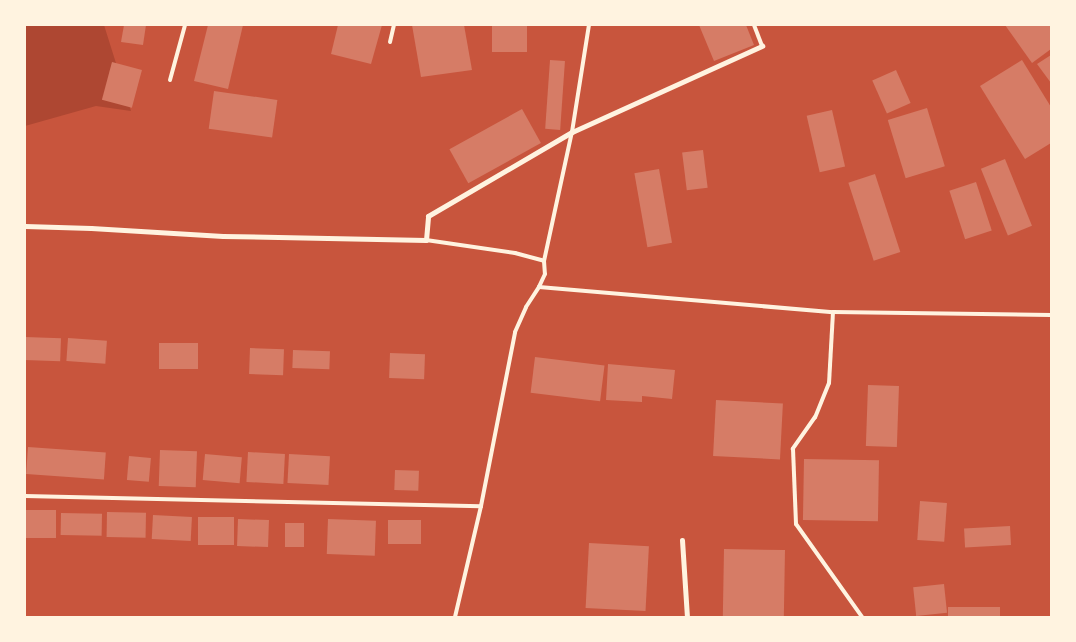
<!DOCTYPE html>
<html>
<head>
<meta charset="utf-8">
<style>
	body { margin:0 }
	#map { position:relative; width:1076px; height:642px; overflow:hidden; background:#c8553d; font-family:"Titillium Web",sans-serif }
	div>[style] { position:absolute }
	.green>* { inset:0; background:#ae4732 }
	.building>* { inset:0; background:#d67c66; transform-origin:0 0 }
	.service>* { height:4px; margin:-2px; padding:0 2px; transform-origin:2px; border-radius:2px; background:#fff3e0 }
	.minor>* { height:5px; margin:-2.5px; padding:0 2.5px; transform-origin:2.5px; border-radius:2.5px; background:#fff3e0 }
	span { translate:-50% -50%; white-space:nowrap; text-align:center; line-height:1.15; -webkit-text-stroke:4px #fff3e0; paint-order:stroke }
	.frame { position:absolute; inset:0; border:26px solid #fff3e0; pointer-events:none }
</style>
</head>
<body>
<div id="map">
	<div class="green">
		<i style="clip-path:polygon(25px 25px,104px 25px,131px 111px,96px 106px,25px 126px)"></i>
	</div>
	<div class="building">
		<i style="clip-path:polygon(124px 25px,146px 25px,143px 45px,121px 42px)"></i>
		<i style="clip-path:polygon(208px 25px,243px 25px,228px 89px,194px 81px)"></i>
		<i style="clip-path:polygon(338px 25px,382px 25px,371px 64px,331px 54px)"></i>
		<i style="clip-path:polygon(412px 25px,464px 25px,472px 70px,421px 77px)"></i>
		<i style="left:492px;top:25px;width:35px;height:27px"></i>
		<i style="clip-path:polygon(699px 25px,746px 25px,754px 45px,714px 61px)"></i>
		<i style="clip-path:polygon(1005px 25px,1051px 25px,1051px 49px,1032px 63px)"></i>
		<i style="clip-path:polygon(1051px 55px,1051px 83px,1037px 64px)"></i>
		<i style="left:550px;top:60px;width:15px;height:69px;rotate:4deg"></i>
		<i style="clip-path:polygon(1022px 60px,1051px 107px,1051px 143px,1025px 159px,980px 86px)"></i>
		<i style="left:112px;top:62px;width:31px;height:39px;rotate:15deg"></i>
		<i style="left:896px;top:70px;width:36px;height:26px;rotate:66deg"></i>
		<i style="left:214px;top:91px;width:64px;height:38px;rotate:8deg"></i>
		<i style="left:927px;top:108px;width:61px;height:41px;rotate:73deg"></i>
		<i style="left:522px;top:109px;width:39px;height:83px;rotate:61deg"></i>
		<i style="left:832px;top:110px;width:58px;height:26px;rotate:77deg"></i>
		<i style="left:703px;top:150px;width:38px;height:21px;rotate:83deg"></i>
		<i style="left:1005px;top:159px;width:72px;height:26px;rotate:68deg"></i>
		<i style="left:659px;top:169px;width:75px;height:25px;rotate:80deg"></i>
		<i style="left:875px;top:174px;width:82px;height:28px;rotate:72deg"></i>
		<i style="left:976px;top:182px;width:51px;height:28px;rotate:72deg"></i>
		<i style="left:25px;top:337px;width:36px;height:23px;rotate:2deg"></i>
		<i style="left:68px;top:338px;width:39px;height:23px;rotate:4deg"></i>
		<i style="left:159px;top:343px;width:39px;height:26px"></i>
		<i style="left:250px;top:348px;width:34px;height:26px;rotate:2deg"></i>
		<i style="left:293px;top:350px;width:37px;height:18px;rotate:2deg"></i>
		<i style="left:390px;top:353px;width:35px;height:25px;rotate:2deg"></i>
		<i style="left:535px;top:357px;width:70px;height:36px;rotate:7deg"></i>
		<i style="clip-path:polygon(608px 364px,675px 370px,672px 399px,642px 396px,642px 402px,606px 400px)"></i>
		<i style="left:868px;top:385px;width:31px;height:61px;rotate:2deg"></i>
		<i style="left:716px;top:400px;width:67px;height:56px;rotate:3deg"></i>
		<i style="left:28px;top:447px;width:78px;height:27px;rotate:4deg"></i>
		<i style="left:160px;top:450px;width:37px;height:36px;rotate:2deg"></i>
		<i style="left:248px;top:452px;width:37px;height:30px;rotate:3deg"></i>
		<i style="left:205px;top:454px;width:37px;height:26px;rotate:5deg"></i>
		<i style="left:289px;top:454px;width:41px;height:29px;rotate:3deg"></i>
		<i style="left:129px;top:456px;width:22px;height:24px;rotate:5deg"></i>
		<i style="left:804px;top:459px;width:75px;height:61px;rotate:1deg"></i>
		<i style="left:395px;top:470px;width:24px;height:20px;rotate:2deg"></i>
		<i style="left:920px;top:501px;width:27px;height:39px;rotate:4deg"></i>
		<i style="left:25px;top:510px;width:31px;height:28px"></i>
		<i style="left:107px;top:512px;width:39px;height:25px;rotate:1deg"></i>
		<i style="left:61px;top:513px;width:41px;height:22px;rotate:1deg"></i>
		<i style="left:153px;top:515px;width:39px;height:24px;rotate:3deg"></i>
		<i style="left:198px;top:517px;width:36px;height:28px"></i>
		<i style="left:238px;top:519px;width:31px;height:27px;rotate:2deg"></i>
		<i style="left:328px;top:519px;width:48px;height:35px;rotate:2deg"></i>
		<i style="left:421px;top:520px;width:24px;height:33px;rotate:90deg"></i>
		<i style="left:285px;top:523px;width:19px;height:24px"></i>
		<i style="left:1010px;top:526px;width:19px;height:46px;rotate:87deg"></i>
		<i style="left:589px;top:543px;width:60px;height:65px;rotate:3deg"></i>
		<i style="left:724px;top:549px;width:61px;height:67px;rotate:1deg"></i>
		<i style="left:944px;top:584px;width:29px;height:31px;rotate:84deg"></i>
		<i style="left:948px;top:607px;width:52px;height:10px"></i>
	</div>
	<div class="service">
		<i style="left:754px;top:25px;width:22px;rotate:69deg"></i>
		<i style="left:390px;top:42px;width:17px;rotate:-77deg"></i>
		<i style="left:170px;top:80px;width:57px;rotate:-74.7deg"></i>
		<i style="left:426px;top:240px;width:90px;rotate:8.3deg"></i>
		<i style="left:515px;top:253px;width:30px;rotate:15deg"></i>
		<i style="left:544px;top:261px;width:13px;rotate:86deg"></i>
		<i style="left:545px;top:274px;width:14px;rotate:115deg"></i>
		<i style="left:544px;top:261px;width:132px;rotate:-77.8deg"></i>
		<i style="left:572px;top:132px;width:108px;rotate:-81deg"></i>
		<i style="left:833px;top:312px;width:71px;rotate:93.2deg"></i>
		<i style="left:829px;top:383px;width:37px;rotate:112deg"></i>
		<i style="left:815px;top:417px;width:39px;rotate:125deg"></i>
		<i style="left:793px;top:449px;width:75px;rotate:87.7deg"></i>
		<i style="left:796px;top:524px;width:114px;rotate:54.6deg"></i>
		<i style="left:25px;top:496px;width:456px;rotate:1.3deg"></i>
		<i style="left:455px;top:617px;width:114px;rotate:-76.8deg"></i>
		<i style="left:481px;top:506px;width:177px;rotate:-78.9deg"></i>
		<i style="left:515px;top:332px;width:27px;rotate:-66deg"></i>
		<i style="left:526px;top:307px;width:24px;rotate:-57deg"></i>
		<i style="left:539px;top:287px;width:295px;rotate:4.9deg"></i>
		<i style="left:833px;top:312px;width:218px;rotate:0.8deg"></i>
	</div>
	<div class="minor">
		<i style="left:25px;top:226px;width:66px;rotate:1.7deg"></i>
		<i style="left:91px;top:228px;width:132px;rotate:3.5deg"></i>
		<i style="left:223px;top:236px;width:203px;rotate:1.1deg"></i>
		<i style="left:426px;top:240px;width:24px;rotate:-85deg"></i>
		<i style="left:428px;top:216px;width:167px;rotate:-30.3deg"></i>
		<i style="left:572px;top:132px;width:209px;rotate:-24.4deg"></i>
		<i style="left:682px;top:540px;width:77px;rotate:86.3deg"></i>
	</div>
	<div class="frame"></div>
</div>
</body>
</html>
